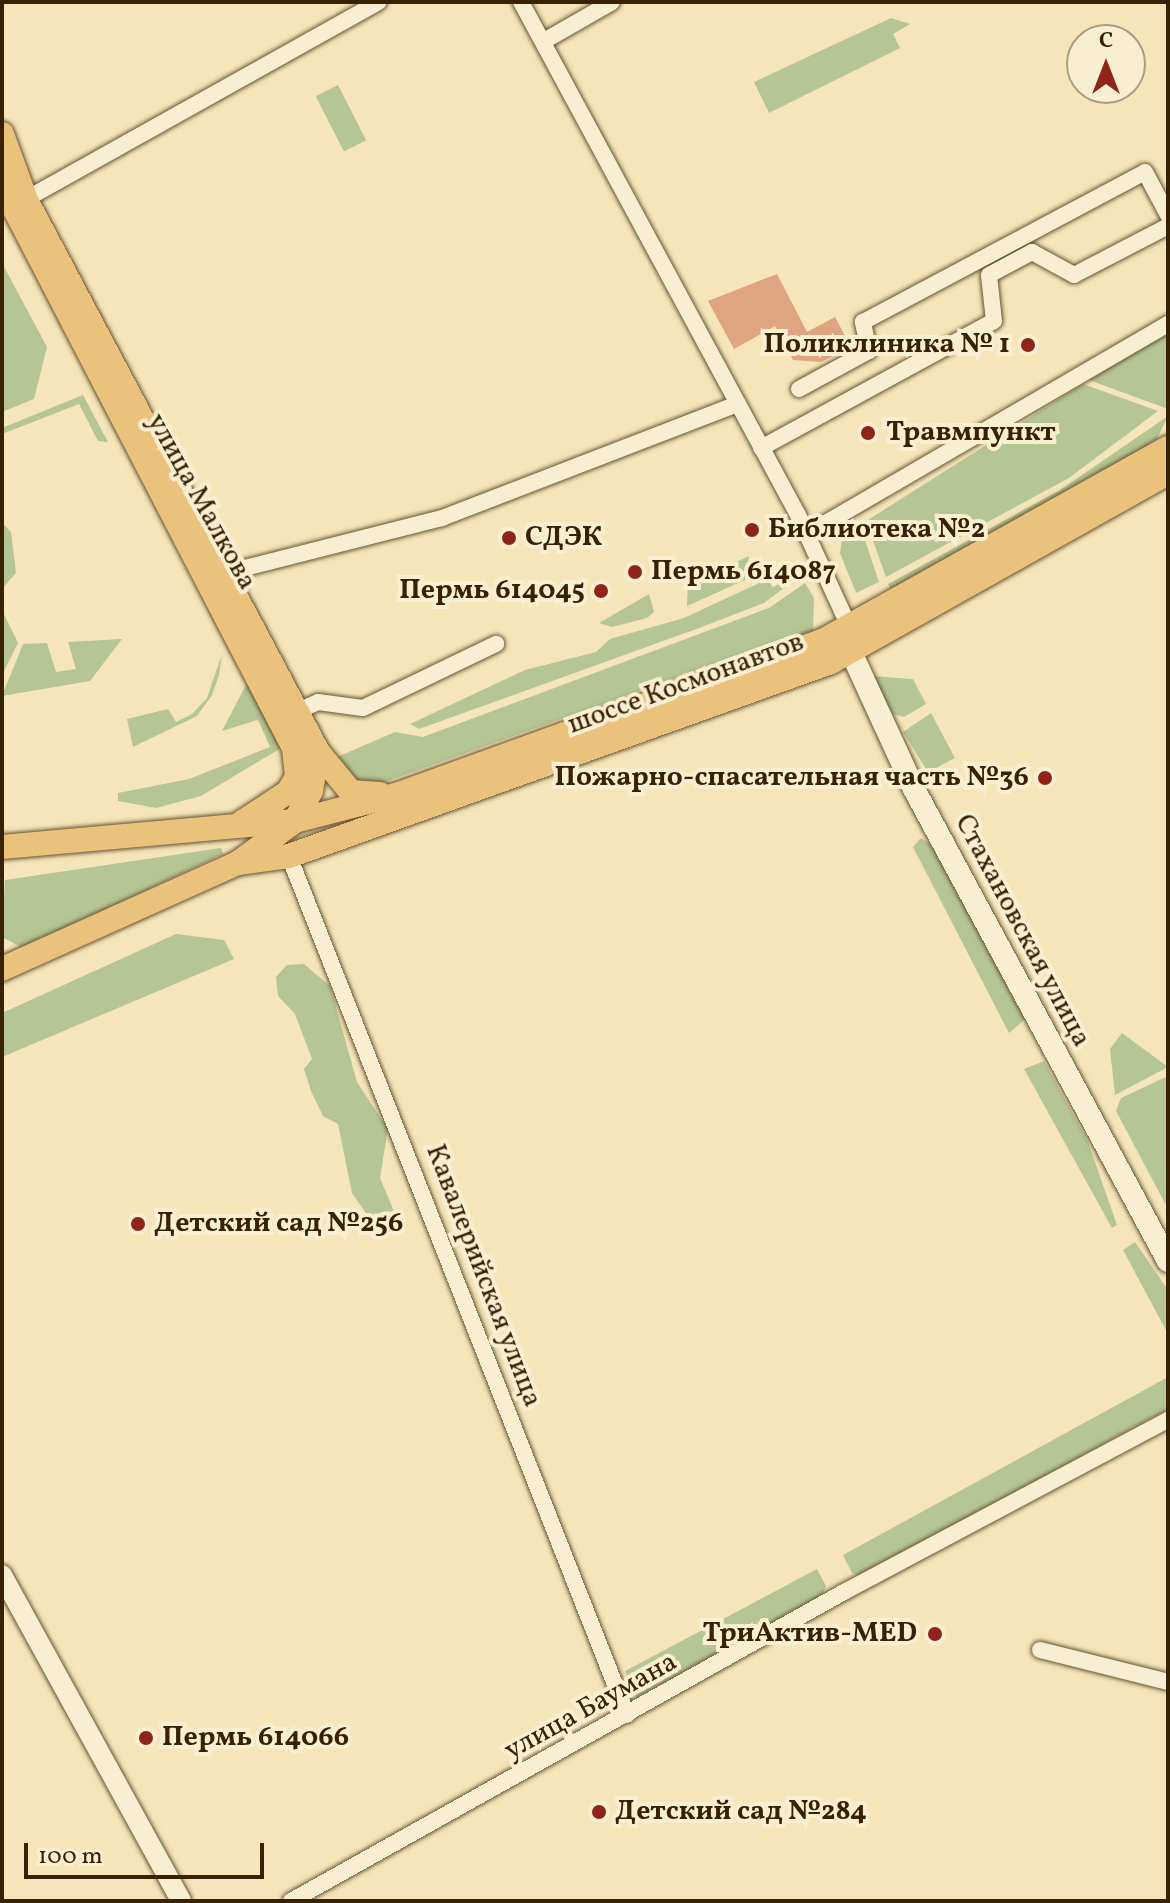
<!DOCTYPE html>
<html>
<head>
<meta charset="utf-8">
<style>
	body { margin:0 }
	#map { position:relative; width:1170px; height:1903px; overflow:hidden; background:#f5e5b8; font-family:Vollkorn,serif }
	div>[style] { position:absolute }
	.green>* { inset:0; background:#b5c694; transform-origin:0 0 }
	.building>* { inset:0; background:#dfa480 }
	.roads { filter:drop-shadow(0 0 2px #685232) drop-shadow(0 0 2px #685232) }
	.minor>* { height:16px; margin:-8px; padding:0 8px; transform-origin:8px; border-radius:8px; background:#f8eed1 }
	.tertiary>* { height:20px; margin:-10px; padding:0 10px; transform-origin:10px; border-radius:10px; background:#f8eed1 }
	.secondary>* { height:22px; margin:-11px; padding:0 11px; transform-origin:11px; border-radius:11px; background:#f8eed1 }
	.primary>* { height:24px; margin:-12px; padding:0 12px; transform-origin:12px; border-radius:12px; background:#eac27c }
	.dots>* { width:22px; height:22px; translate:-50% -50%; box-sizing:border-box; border:4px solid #f8eed1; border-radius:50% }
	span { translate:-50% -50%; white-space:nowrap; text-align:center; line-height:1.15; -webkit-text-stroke:8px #f8eed1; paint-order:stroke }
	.poi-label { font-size:28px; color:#392106; font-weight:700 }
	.right { translate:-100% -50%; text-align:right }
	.left { translate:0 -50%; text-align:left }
	.street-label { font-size:28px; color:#392106 }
	.frame { position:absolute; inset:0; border:4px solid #392106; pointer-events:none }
	.north { position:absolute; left:1066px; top:24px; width:80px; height:80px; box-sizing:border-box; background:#f8eed1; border:2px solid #ac9c80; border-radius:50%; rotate:0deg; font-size:22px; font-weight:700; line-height:32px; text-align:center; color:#392106 }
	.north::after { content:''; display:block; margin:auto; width:28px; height:36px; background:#8f2418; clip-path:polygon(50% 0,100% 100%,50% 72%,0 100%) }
	.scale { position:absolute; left:24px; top:1843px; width:240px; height:36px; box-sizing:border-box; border:4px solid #392106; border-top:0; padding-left:10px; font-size:24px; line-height:28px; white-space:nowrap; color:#392106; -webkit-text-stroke:6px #f8eed1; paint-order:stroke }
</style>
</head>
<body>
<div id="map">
	<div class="green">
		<i style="clip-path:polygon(891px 18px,910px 24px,893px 34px,900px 48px,769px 113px,754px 82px)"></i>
		<i style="left:338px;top:85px;width:62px;height:25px;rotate:63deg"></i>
		<i style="clip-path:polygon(2px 263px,47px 347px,34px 399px,2px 412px)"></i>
		<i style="clip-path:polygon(1168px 334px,1168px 409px,1089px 380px,1121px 360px)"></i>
		<i style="clip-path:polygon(1083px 384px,1158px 411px,1069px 478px,886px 577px,866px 521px)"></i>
		<i style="clip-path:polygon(83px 395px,108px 442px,98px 441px,79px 404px,2px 434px,2px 428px)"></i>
		<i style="clip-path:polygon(1168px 416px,1155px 443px,891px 590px,888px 584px,1060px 490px)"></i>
		<i style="clip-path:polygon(2px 523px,11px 532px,16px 573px,2px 589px)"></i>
		<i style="clip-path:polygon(860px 525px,879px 582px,856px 593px,840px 553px,842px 539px)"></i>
		<i style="clip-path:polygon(749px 556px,745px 580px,687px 606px,688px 585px)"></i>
		<i style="clip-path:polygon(800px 576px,764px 603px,699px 628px,419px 729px,410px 724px,525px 670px,596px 652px,610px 639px,684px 618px,768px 579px,772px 587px)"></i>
		<i style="clip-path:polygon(805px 583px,814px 598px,813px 632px,730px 667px,697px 670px,368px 788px,359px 788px,337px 757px,395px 732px,423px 737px,769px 608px)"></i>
		<i style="clip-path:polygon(649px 594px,654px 612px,647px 618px,612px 627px,599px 623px)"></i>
		<i style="clip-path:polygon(2px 610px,18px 643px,2px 675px)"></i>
		<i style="clip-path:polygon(122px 639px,90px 681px,2px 696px,23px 644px,47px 643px,56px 672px,76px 669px,68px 642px)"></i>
		<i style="clip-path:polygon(222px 654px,219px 675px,212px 695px,197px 716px,133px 747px,127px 719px,168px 709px,176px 722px,192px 714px,207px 698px)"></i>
		<i style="clip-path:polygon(871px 676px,913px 679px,926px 704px,904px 717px,893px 714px)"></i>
		<i style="clip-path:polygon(248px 681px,281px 748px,201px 796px,156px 808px,118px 801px,118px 793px,189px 779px,270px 747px,258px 720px,222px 731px)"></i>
		<i style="clip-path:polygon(931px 713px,955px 758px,928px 772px,903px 732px)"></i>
		<i style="clip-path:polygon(921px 838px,935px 847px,1025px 1019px,1009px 1033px,913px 847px)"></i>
		<i style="clip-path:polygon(221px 848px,223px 854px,23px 948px,2px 937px,5px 880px)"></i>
		<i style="clip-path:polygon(176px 934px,224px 940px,234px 959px,2px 1057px,2px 1013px)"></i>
		<i style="clip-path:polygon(304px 964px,330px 986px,357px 1082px,388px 1129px,380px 1178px,398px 1221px,383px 1238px,352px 1193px,338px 1124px,323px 1116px,311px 1091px,304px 1069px,312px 1059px,295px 1014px,278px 996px,276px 977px,287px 965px)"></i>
		<i style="clip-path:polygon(1122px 1033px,1168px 1067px,1115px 1095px,1110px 1049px)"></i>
		<i style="clip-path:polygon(1044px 1061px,1088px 1142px,1117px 1225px,1112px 1228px,1024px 1069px)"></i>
		<i style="clip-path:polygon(1168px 1076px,1168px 1209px,1116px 1111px,1121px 1098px)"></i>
		<i style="clip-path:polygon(1135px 1242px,1168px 1290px,1168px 1334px,1123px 1250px)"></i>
		<i style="clip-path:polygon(1168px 1377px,1168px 1409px,861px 1576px,852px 1573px,843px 1555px)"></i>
		<i style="clip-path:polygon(817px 1569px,826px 1586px,822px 1596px,636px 1698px,625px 1671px)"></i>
	</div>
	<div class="building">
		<i style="clip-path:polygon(777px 274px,807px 332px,835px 317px,851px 347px,821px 362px,793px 360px,775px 326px,734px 349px,708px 301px)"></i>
	</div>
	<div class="roads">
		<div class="minor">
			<i style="left:521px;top:2px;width:583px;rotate:61.63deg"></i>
			<i style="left:798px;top:515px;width:118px;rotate:65.4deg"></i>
			<i style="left:544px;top:41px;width:78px;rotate:-29.8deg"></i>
			<i style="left:19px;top:203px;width:412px;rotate:-29.2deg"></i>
			<i style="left:799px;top:389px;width:80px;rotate:-28.5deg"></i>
			<i style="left:869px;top:351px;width:30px;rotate:-102deg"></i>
			<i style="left:863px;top:322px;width:319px;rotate:-28deg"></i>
			<i style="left:1145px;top:172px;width:49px;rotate:61.9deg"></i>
			<i style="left:761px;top:448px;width:265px;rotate:-28.6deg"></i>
			<i style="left:994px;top:321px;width:46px;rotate:-96.2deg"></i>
			<i style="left:989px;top:275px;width:49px;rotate:-28.1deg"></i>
			<i style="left:1032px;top:252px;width:48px;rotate:28.7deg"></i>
			<i style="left:1074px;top:275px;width:106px;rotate:-27.5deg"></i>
			<i style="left:807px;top:534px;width:418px;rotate:-30.2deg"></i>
			<i style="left:225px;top:573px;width:224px;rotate:-14.2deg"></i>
			<i style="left:442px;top:518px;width:317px;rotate:-21.1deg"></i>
			<i style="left:298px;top:711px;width:22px;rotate:-24deg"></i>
			<i style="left:318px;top:702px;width:45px;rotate:7.6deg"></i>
			<i style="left:363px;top:708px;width:148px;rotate:-25.7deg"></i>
			<i style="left:289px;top:856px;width:923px;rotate:68.52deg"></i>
			<i style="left:1040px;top:1650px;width:132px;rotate:14deg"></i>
			<i style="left:291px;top:1901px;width:633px;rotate:-29.2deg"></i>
			<i style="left:844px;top:1592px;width:367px;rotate:-28deg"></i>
		</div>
		<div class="tertiary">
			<i style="left:2px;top:1575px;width:372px;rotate:61.2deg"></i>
		</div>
		<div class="secondary">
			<i style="left:845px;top:639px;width:165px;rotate:65.3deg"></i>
			<i style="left:914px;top:789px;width:536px;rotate:61.71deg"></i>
		</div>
		<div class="primary">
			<i style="left:2px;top:134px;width:70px;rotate:70deg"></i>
			<i style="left:26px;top:200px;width:624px;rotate:62.12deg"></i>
			<i style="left:318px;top:752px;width:52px;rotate:50.5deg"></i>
			<i style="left:351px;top:792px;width:29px;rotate:4deg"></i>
			<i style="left:2px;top:185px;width:634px;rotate:62.59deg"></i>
			<i style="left:294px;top:748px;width:29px;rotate:84deg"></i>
			<i style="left:297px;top:777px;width:17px;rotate:121deg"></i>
			<i style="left:288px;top:792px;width:56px;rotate:146.6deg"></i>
			<i style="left:2px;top:847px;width:294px;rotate:-5.1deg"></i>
			<i style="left:295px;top:821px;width:107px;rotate:-14.6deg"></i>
			<i style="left:399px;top:794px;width:452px;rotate:-19.9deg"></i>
			<i style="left:824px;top:640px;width:394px;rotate:-29.2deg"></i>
			<i style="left:238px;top:863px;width:51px;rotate:-7.8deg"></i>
			<i style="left:289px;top:856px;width:576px;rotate:-19.69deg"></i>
			<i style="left:831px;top:662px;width:386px;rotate:-29.3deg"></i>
			<i style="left:2px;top:969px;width:259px;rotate:-24.2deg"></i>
			<i style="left:238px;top:863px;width:71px;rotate:-36.4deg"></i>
			<i style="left:295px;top:821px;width:34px;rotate:-62deg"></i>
			<i style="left:311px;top:791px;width:40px;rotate:-80deg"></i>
		</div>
	</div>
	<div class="dots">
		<i style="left:1028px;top:345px;background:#8f2418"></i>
		<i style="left:868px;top:433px;background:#8f2418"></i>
		<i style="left:752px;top:530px;background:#8f2418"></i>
		<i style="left:509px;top:538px;background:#8f2418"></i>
		<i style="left:635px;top:572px;background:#8f2418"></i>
		<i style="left:601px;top:591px;background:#8f2418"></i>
		<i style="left:1045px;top:778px;background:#8f2418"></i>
		<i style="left:138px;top:1224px;background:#8f2418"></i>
		<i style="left:935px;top:1634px;background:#8f2418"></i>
		<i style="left:146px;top:1738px;background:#8f2418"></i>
		<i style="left:599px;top:1812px;background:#8f2418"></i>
	</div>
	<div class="poi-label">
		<span class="right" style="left:1010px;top:345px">Поликлиника № 1</span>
		<span class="left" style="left:886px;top:433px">Травмпункт</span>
		<span class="left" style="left:768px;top:530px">Библиотека №2</span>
		<span class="left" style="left:525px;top:538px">СДЭК</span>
		<span class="left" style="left:651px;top:572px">Пермь 614087</span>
		<span class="right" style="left:585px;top:591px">Пермь 614045</span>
		<span class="right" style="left:1029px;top:778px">Пожарно-спасательная часть №36</span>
		<span class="left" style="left:154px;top:1224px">Детский сад №256</span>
		<span class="right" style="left:917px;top:1634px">ТриАктив-MED</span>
		<span class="left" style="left:162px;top:1738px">Пермь 614066</span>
		<span class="left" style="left:615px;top:1812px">Детский сад №284</span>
	</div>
	<div class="street-label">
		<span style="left:201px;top:502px;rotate:61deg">улица Малкова</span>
		<span style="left:686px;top:684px;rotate:-20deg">шоссе Космонавтов</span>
		<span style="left:1022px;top:931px;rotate:62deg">Стахановская улица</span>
		<span style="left:483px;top:1276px;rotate:69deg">Кавалерийская улица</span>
		<span style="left:591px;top:1707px;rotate:-29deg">улица Баумана</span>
	</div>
	<div class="frame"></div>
	<div class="north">С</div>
	<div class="scale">100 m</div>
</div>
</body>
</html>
